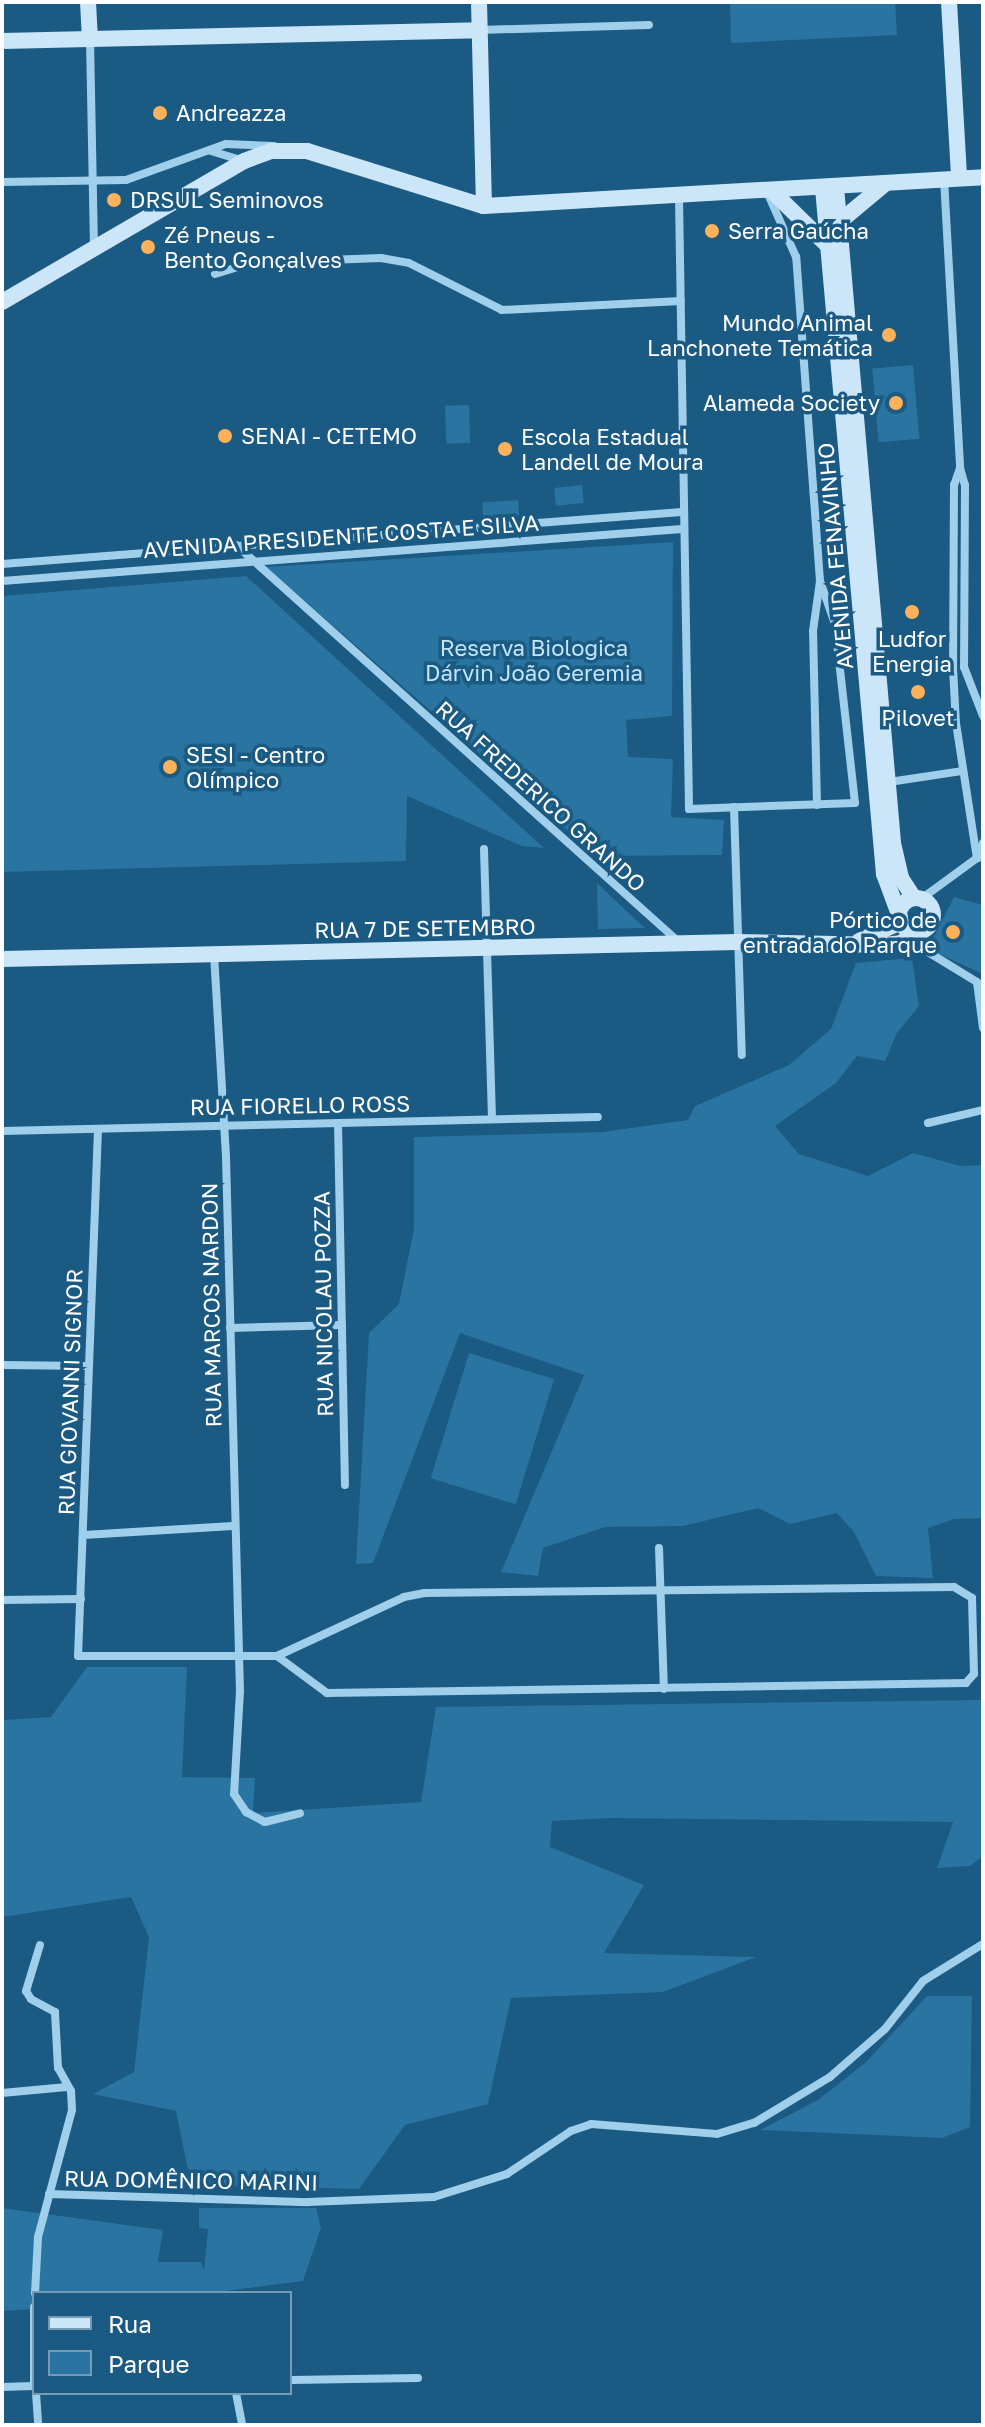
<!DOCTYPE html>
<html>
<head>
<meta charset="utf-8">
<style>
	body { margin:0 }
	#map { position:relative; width:985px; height:2427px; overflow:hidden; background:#1a5a83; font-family:"Golos Text",sans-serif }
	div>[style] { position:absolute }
	.green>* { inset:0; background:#2974a0; transform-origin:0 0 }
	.street>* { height:8px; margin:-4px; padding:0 4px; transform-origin:4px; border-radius:4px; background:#9fcfeb }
	.secondary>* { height:16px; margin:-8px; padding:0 8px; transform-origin:8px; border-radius:8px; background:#cbe6f8 }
	.secondary>.ring { margin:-8px; padding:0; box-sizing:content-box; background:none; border:16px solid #cbe6f8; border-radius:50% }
	.dots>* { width:22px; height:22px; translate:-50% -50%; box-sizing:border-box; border:4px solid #1a5a83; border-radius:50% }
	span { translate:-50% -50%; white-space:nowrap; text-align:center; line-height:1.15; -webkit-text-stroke:7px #1a5a83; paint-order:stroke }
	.poi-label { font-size:22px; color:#fff }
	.left { translate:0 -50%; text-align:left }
	.right { translate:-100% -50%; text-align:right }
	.street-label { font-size:22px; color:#fff }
	.park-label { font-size:22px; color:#c3e5f8 }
	.frame { position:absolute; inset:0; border:4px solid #fff; pointer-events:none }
	.legend { position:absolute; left:32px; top:2291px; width:260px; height:104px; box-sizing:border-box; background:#1a5a83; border:2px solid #769cb5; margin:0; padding:10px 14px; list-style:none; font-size:24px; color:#fff }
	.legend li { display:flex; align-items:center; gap:16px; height:40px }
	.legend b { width:40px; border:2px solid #769cb5 }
</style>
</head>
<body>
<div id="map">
	<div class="green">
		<i style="clip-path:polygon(730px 2px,895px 2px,897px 35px,731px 43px)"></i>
		<i style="left:913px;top:365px;width:74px;height:41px;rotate:85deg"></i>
		<i style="left:469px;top:405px;width:38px;height:24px;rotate:88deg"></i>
		<i style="left:582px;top:485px;width:18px;height:28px;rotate:84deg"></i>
		<i style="left:518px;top:500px;width:15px;height:36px;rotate:86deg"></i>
		<i style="clip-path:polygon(673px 542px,672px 716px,626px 720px,628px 757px,673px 759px,671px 817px,724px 820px,722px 855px,597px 856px,266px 567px)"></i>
		<i style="clip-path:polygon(246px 576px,544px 848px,522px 846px,407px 796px,406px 861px,2px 872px,2px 596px)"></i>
		<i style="clip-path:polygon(597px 883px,619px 904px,645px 928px,598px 929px)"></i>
		<i style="clip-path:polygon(954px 897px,983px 905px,983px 974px,928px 949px)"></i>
		<i style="clip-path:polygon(912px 958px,919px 1006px,897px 1033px,885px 1061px,857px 1056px,836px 1083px,775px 1126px,799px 1154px,868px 1176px,913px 1153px,961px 1166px,983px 1165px,983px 1518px,954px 1519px,928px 1528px,933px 1578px,876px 1576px,854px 1532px,837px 1513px,790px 1524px,758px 1508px,683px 1526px,605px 1527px,543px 1548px,538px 1576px,501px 1572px,584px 1375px,460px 1333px,373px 1563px,356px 1564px,369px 1333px,399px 1304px,414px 1229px,414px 1137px,603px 1132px,688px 1120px,695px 1106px,789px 1065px,831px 1029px,856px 963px)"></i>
		<i style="left:469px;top:1353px;width:89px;height:131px;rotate:17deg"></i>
		<i style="clip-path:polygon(87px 1667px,187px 1667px,182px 1777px,255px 1778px,253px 1813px,421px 1802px,436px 1707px,983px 1700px,983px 1856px,970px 1866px,937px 1868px,953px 1822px,609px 1818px,552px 1821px,550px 1847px,644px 1885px,604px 1953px,756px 1957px,663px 1992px,511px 1998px,488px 2104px,405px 2125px,359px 2189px,191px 2185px,176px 2111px,93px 2094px,134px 2072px,149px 1937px,131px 1897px,2px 1917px,2px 1720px,51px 1717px)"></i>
		<i style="clip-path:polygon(927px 1996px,972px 1996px,970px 2127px,942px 2138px,760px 2130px,818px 2100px,865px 2063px)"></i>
		<i style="clip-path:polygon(2px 2208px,163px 2230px,158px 2262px,201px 2262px,204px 2270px,208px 2229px,199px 2228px,199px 2208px,316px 2208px,321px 2228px,303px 2281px,209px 2293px,34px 2293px,34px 2309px,2px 2311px)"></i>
	</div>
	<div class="street">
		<i style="left:480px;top:30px;width:169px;rotate:-1.7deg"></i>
		<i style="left:90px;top:39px;width:208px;rotate:88.9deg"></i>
		<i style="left:211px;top:151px;width:34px;rotate:17deg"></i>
		<i style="left:944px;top:179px;width:289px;rotate:86.8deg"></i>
		<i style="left:960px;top:468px;width:18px;rotate:74deg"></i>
		<i style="left:965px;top:485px;width:182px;rotate:90.3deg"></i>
		<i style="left:964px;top:667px;width:53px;rotate:68.8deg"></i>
		<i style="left:2px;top:182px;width:124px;rotate:-0.9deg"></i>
		<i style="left:126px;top:180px;width:106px;rotate:-19.8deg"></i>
		<i style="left:226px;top:144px;width:48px;rotate:2.4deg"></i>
		<i style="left:679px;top:198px;width:611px;rotate:89.06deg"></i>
		<i style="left:689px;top:809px;width:166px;rotate:-2.1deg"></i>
		<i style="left:855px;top:803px;width:180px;rotate:-96.4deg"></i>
		<i style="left:835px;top:624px;width:46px;rotate:-109.2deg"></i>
		<i style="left:820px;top:581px;width:325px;rotate:-94.2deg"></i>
		<i style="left:796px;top:257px;width:69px;rotate:-114deg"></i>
		<i style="left:215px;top:274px;width:37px;rotate:-17deg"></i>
		<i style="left:250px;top:263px;width:131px;rotate:-2.2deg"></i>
		<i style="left:381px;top:258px;width:28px;rotate:10deg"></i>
		<i style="left:409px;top:263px;width:104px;rotate:26.8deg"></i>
		<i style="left:502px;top:310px;width:179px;rotate:-2.9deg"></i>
		<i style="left:960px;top:468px;width:18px;rotate:109deg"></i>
		<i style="left:954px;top:485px;width:183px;rotate:90.3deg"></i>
		<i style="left:953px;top:668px;width:55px;rotate:86.9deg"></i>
		<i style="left:956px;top:723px;width:137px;rotate:81.2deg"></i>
		<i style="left:236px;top:545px;width:595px;rotate:41.87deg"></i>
		<i style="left:2px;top:564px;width:682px;rotate:-4.37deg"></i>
		<i style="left:2px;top:581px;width:682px;rotate:-4.37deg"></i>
		<i style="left:889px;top:782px;width:75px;rotate:-8.5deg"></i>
		<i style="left:817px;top:805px;width:174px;rotate:-91.3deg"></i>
		<i style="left:813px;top:631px;width:50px;rotate:-82deg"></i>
		<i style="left:734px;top:807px;width:248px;rotate:88.2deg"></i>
		<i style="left:484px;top:849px;width:270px;rotate:88.3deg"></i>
		<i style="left:978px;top:858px;width:16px;rotate:-72deg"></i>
		<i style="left:921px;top:899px;width:69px;rotate:-36.2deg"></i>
		<i style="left:921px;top:931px;width:18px;rotate:84deg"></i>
		<i style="left:923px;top:949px;width:63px;rotate:31.4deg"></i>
		<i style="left:977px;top:982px;width:46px;rotate:82.6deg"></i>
		<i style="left:214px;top:954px;width:203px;rotate:86.6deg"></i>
		<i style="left:226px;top:1157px;width:534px;rotate:88.5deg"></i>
		<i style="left:240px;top:1691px;width:103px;rotate:93.3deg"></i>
		<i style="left:234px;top:1794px;width:22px;rotate:56deg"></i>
		<i style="left:246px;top:1812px;width:21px;rotate:28deg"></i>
		<i style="left:265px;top:1822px;width:36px;rotate:-14deg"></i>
		<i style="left:338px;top:1123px;width:362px;rotate:88.9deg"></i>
		<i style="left:928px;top:1123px;width:57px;rotate:-13.3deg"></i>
		<i style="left:98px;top:1129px;width:527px;rotate:92.17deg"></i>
		<i style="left:78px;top:1656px;width:199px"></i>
		<i style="left:277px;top:1656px;width:140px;rotate:-24.9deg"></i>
		<i style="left:404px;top:1597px;width:21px;rotate:-11deg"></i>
		<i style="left:425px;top:1593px;width:529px;rotate:-0.65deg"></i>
		<i style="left:954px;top:1587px;width:21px;rotate:31deg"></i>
		<i style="left:972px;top:1598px;width:76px;rotate:88.5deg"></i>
		<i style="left:974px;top:1674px;width:12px;rotate:132deg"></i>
		<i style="left:966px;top:1683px;width:639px;rotate:179.1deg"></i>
		<i style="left:327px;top:1693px;width:62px;rotate:-143.5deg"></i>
		<i style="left:2px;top:1131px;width:596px;rotate:-1.35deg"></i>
		<i style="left:230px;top:1328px;width:112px;rotate:-1.5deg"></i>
		<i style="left:2px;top:1365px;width:86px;rotate:0.7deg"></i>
		<i style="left:84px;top:1535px;width:149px;rotate:-3.5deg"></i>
		<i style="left:659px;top:1548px;width:141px;rotate:88deg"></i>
		<i style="left:2px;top:1600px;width:79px;rotate:-0.7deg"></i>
		<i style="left:2px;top:2093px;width:65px;rotate:-5.3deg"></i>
		<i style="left:49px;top:2194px;width:259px;rotate:1.8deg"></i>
		<i style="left:308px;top:2202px;width:126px;rotate:-2.3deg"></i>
		<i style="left:434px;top:2197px;width:77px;rotate:-17.5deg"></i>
		<i style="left:507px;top:2174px;width:77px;rotate:-33.9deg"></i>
		<i style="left:571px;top:2131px;width:21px;rotate:-19deg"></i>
		<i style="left:591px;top:2124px;width:126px;rotate:4.5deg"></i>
		<i style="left:717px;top:2134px;width:39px;rotate:-17deg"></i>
		<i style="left:754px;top:2123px;width:89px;rotate:-31.2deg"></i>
		<i style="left:830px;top:2077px;width:73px;rotate:-41.1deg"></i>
		<i style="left:885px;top:2029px;width:61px;rotate:-51.6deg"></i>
		<i style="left:923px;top:1981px;width:70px;rotate:-31.7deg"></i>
		<i style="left:35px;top:2293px;width:56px;rotate:-86.9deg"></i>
		<i style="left:38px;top:2237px;width:131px;rotate:-75deg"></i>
		<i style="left:72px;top:2110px;width:19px;rotate:-93deg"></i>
		<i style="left:71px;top:2091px;width:26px;rotate:-119deg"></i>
		<i style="left:58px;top:2068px;width:56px;rotate:-93.1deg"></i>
		<i style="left:55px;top:2012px;width:27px;rotate:-152deg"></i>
		<i style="left:31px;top:1999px;width:9px;rotate:-122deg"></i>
		<i style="left:26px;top:1991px;width:48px;rotate:-73.1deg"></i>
		<i style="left:34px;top:2307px;width:76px;rotate:90deg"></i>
		<i style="left:290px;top:2380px;width:128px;rotate:-0.9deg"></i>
		<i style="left:2px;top:2387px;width:32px;rotate:-2deg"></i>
		<i style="left:36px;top:2393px;width:32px;rotate:86deg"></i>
		<i style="left:236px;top:2393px;width:33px;rotate:79deg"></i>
	</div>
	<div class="secondary">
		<i style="left:88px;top:2px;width:37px;rotate:87deg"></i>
		<i style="left:479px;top:2px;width:204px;rotate:88.6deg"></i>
		<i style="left:949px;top:2px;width:175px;rotate:86.7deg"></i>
		<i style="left:2px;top:41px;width:478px;rotate:-1.3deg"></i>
		<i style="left:836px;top:187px;width:658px;rotate:85.03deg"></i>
		<i style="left:893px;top:843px;width:36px;rotate:77deg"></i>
		<i style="left:901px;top:878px;width:24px;rotate:57deg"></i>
		<i style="left:823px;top:188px;width:689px;rotate:84.92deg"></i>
		<i style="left:884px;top:874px;width:46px;rotate:69.6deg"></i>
		<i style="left:774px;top:193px;width:73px;rotate:44.4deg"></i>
		<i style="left:838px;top:223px;width:62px;rotate:-39.8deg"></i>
		<i style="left:2px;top:302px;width:280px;rotate:-30.2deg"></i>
		<i style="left:244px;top:161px;width:29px;rotate:-20deg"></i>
		<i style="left:271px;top:151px;width:36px"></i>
		<i style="left:307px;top:151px;width:185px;rotate:17.3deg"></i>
		<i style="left:484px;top:206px;width:500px;rotate:-3.3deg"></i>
		<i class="ring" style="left:899px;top:898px;width:18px;height:18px"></i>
		<i style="left:859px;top:941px;width:46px;rotate:-24.3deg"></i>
		<i style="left:2px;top:959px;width:735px;rotate:-1.32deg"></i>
		<i style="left:737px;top:942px;width:146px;rotate:1.2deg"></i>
		<i style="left:883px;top:945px;width:18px;rotate:-6deg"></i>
		<i style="left:901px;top:943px;width:21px;rotate:-35deg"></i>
	</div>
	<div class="dots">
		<i style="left:160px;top:113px;background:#fdb15a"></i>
		<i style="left:114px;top:200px;background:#fdb15a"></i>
		<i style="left:712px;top:231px;background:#fdb15a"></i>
		<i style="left:148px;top:247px;background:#fdb15a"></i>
		<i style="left:889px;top:335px;background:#fdb15a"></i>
		<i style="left:896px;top:403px;background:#fdb15a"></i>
		<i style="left:225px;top:436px;background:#fdb15a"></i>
		<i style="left:505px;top:449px;background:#fdb15a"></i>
		<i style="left:912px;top:612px;background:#fdb15a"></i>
		<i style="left:918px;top:692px;background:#fdb15a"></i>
		<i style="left:170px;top:767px;background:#fdb15a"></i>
		<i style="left:953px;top:932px;background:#fdb15a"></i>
	</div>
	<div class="poi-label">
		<span class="left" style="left:176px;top:113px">Andreazza</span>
		<span class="left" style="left:130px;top:200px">DRSUL Seminovos</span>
		<span class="left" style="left:728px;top:231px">Serra Gaúcha</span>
		<span class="left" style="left:164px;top:247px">Zé Pneus -<br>Bento Gonçalves</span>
		<span class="right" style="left:873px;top:335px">Mundo Animal<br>Lanchonete Temática</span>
		<span class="right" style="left:880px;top:403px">Alameda Society</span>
		<span class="left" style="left:241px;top:436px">SENAI - CETEMO</span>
		<span class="left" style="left:521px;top:449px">Escola Estadual<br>Landell de Moura</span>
		<span style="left:912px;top:651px">Ludfor<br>Energia</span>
		<span style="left:918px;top:718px">Pilovet</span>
		<span class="left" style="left:186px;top:767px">SESI - Centro<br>Olímpico</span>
		<span class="right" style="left:937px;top:932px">Pórtico de<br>entrada do Parque</span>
	</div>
	<div class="street-label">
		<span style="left:341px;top:536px;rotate:-4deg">AVENIDA PRESIDENTE COSTA E SILVA</span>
		<span style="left:835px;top:556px;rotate:-95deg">AVENIDA FENAVINHO</span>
		<span style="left:541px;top:796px;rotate:42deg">RUA FREDERICO GRANDO</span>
		<span style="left:425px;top:928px;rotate:-1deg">RUA 7 DE SETEMBRO</span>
		<span style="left:300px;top:1105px;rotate:-1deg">RUA FIORELLO ROSS</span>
		<span style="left:323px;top:1304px;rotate:-91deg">RUA NICOLAU POZZA</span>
		<span style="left:211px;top:1305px;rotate:-91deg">RUA MARCOS NARDON</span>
		<span style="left:70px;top:1392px;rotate:-88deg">RUA GIOVANNI SIGNOR</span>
		<span style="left:191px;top:2180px;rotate:1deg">RUA DOMÊNICO MARINI</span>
	</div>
	<div class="park-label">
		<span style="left:534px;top:660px">Reserva Biologica<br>Dárvin João Geremia</span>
	</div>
	<div class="frame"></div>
	<ul class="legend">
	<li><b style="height:10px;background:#cbe6f8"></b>Rua</li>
	<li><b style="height:22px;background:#2974a0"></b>Parque</li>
	</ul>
</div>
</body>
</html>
